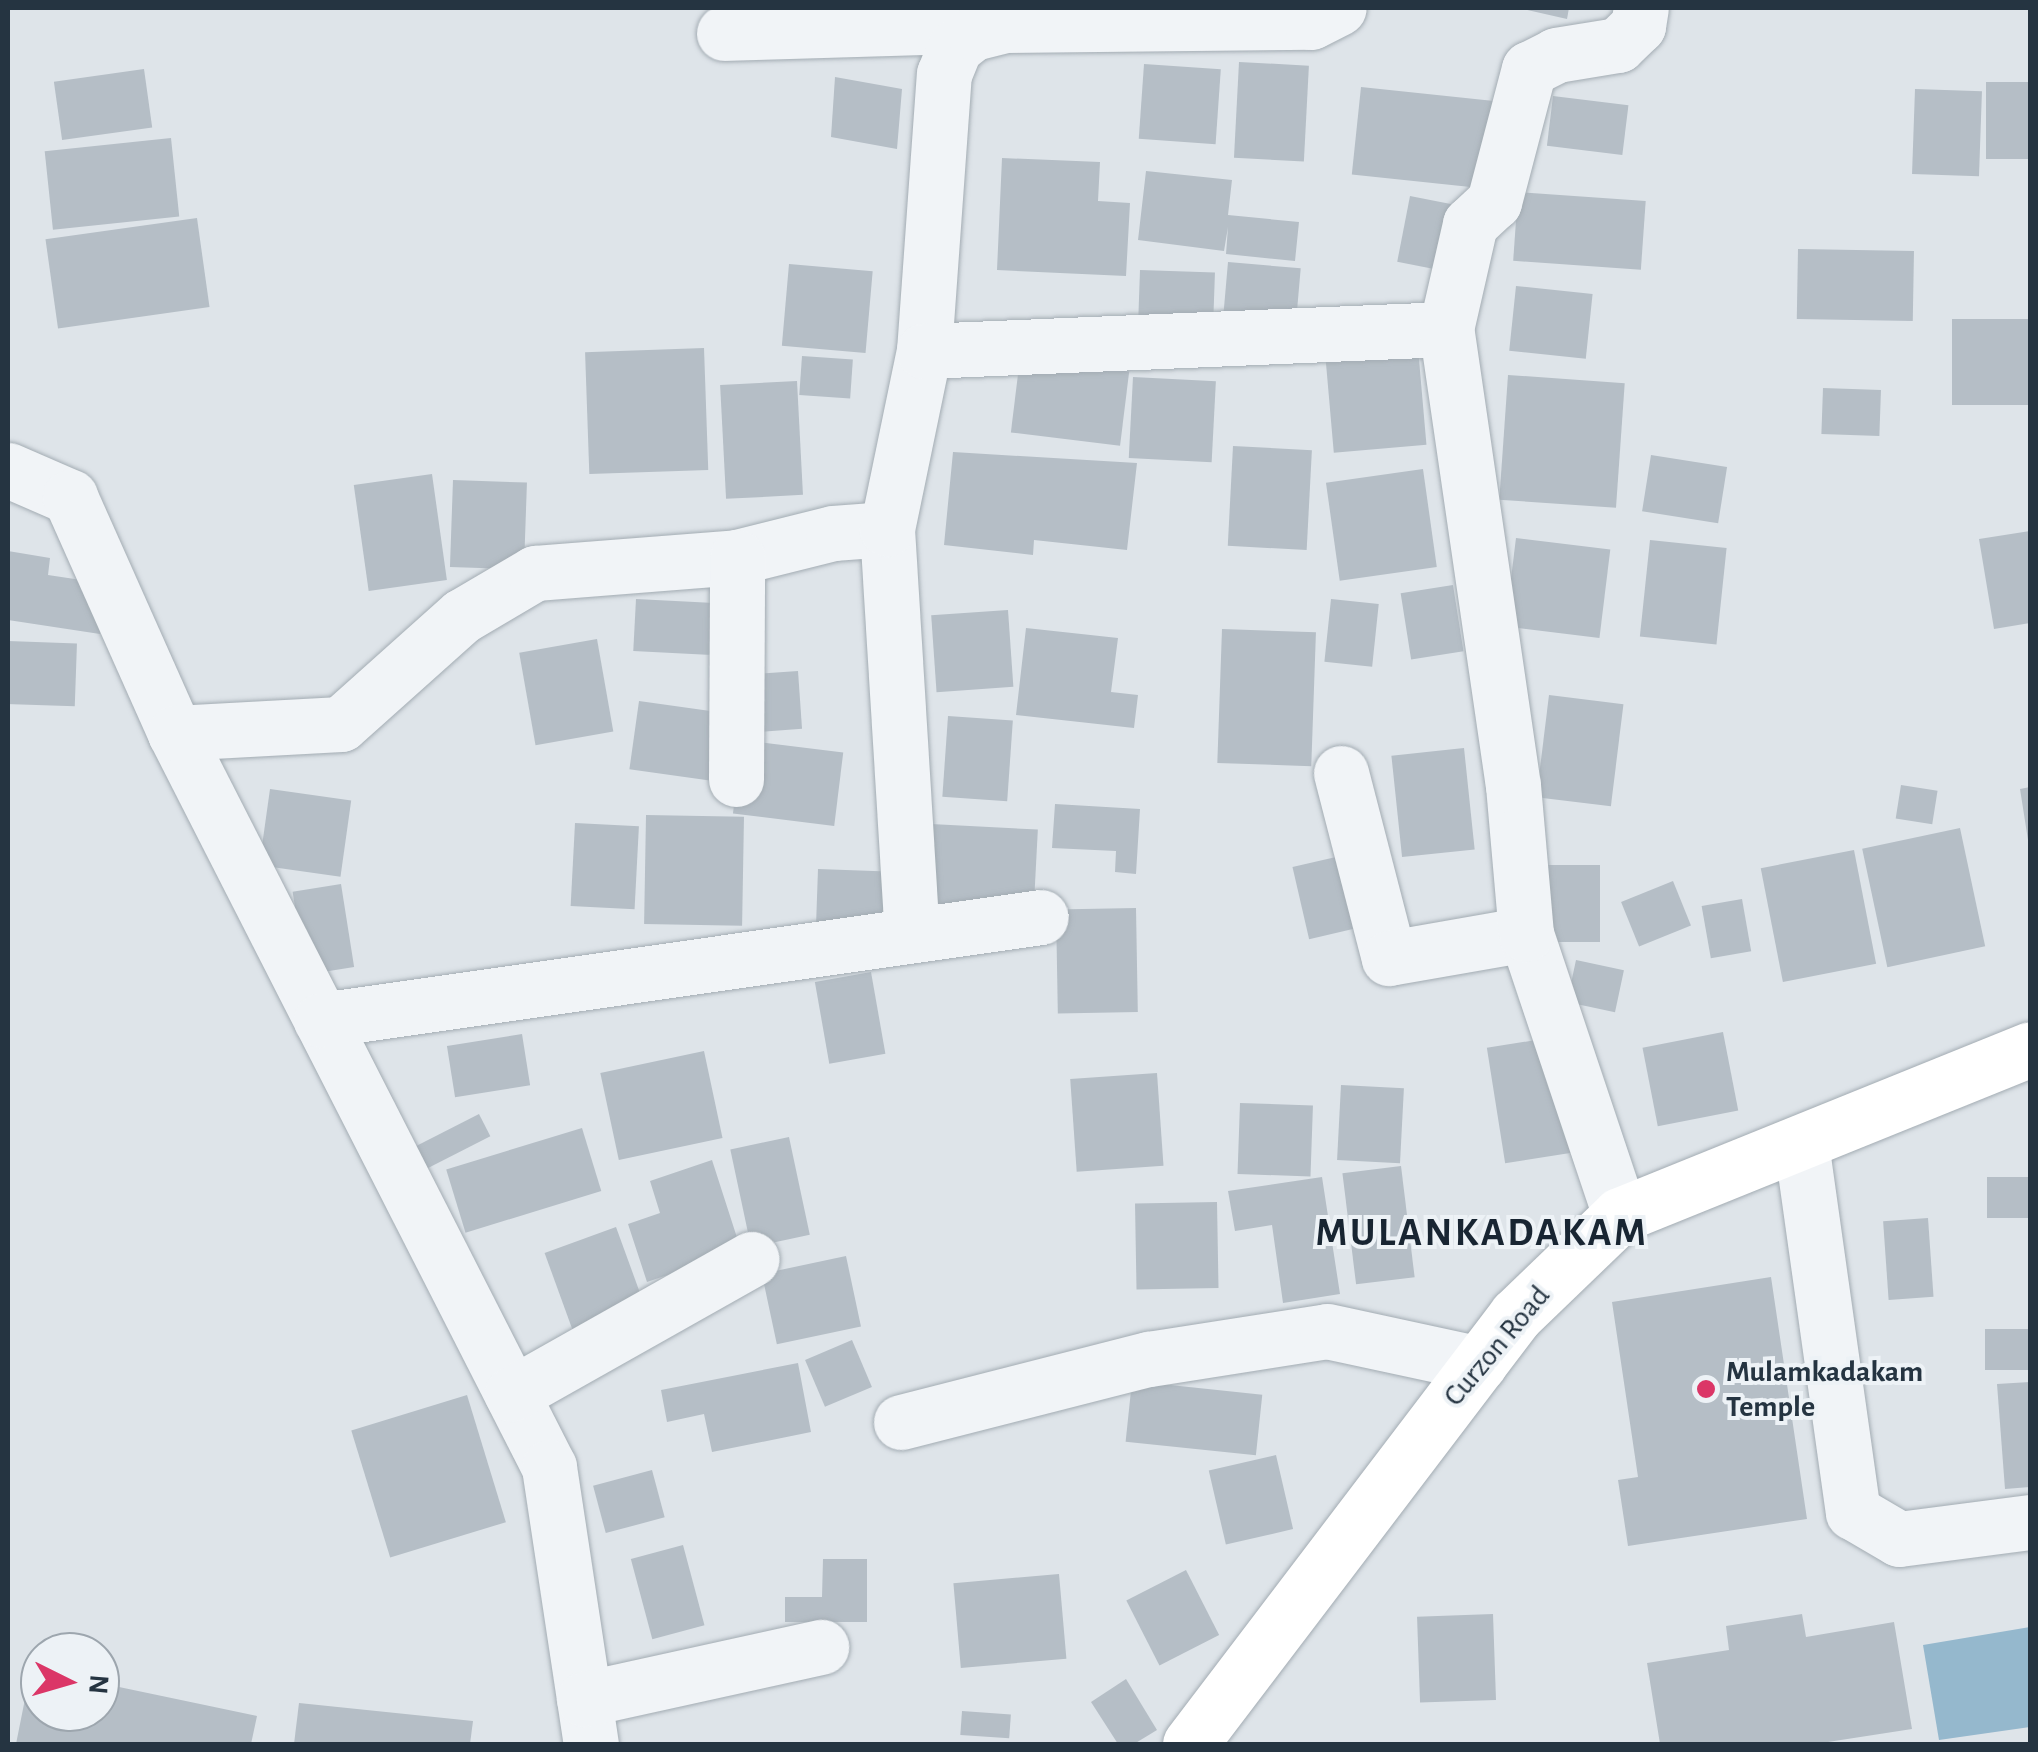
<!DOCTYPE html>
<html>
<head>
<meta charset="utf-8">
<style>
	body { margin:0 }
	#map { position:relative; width:2038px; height:1752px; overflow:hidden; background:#dee4e9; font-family:"Alegreya Sans",sans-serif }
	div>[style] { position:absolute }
	.water>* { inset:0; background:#95b8cd }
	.building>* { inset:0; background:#b5bec6; transform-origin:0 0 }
	.roads { filter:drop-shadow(0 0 2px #a3acb3) drop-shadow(0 0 2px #a3acb3) }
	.minor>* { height:55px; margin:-27.5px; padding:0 27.5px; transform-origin:27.5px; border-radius:27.5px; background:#f1f4f7 }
	.major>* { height:55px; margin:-27.5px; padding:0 27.5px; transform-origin:27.5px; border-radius:27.5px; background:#fff }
	.dots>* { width:28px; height:28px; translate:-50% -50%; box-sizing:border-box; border:5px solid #edf2f6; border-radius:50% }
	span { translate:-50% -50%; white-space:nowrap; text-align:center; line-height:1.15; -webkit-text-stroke:8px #edf2f6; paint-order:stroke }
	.street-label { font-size:30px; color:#253441 }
	.poi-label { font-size:30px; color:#253441; font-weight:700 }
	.left { translate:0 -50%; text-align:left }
	.district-label { font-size:40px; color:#182532; font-weight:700; letter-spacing:2.5px }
	.frame { position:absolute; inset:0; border:10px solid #253441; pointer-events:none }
	.north { position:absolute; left:20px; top:1632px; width:100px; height:100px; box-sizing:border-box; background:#edf2f6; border:2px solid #9da6ae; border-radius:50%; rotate:95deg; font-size:28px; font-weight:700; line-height:40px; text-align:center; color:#253441 }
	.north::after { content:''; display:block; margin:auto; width:35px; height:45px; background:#db3667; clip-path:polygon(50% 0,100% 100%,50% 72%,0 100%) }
</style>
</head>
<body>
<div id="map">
	<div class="water">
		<i style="clip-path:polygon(2030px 1627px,2030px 1727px,1939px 1740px,1923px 1645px)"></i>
	</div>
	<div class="building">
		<i style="clip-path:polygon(1519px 8px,1569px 8px,1567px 19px)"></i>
		<i style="left:1239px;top:62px;width:70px;height:96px;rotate:3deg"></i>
		<i style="left:1144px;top:64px;width:77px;height:75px;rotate:4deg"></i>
		<i style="left:144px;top:69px;width:59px;height:91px;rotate:82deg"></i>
		<i style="clip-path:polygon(835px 77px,902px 89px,897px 149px,831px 137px)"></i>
		<i style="left:2030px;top:82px;width:77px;height:44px;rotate:90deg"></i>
		<i style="left:1361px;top:87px;width:136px;height:88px;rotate:6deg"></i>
		<i style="left:1915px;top:89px;width:67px;height:85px;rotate:2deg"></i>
		<i style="left:1553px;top:96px;width:76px;height:50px;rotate:7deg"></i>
		<i style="left:171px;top:138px;width:79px;height:127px;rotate:84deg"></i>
		<i style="clip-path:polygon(1002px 158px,1100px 162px,1098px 201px,1130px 203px,1126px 276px,997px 270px)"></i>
		<i style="clip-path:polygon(1146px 171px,1232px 180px,1228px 215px,1299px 222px,1295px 261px,1226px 254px,1228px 227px,1224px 251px,1138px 240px)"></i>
		<i style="left:1518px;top:192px;width:128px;height:69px;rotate:4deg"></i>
		<i style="left:1410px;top:196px;width:44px;height:67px;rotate:11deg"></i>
		<i style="left:197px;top:218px;width:90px;height:153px;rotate:82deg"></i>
		<i style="left:1798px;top:249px;width:116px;height:70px;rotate:1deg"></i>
		<i style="left:1228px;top:262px;width:73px;height:68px;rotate:5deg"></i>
		<i style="left:789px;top:264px;width:84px;height:82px;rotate:5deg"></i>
		<i style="left:1140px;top:270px;width:75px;height:61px;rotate:2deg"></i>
		<i style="left:1516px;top:286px;width:77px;height:65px;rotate:6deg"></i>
		<i style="left:2030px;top:319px;width:86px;height:78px;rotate:90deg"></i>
		<i style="left:704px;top:348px;width:122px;height:119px;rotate:88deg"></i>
		<i style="left:1418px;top:348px;width:97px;height:93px;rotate:85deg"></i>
		<i style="left:802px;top:356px;width:51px;height:39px;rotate:4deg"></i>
		<i style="left:1020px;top:358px;width:110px;height:75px;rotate:7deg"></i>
		<i style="left:1508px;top:375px;width:117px;height:125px;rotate:4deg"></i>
		<i style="left:1133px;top:377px;width:83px;height:81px;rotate:3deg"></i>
		<i style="left:797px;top:381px;width:114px;height:77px;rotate:87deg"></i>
		<i style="left:1823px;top:388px;width:58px;height:46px;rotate:2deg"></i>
		<i style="left:1233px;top:446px;width:79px;height:100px;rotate:3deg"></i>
		<i style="clip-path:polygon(953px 452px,1137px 463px,1127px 550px,1034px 540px,1033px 555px,944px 545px)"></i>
		<i style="left:1651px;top:455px;width:77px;height:57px;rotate:9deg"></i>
		<i style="left:1423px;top:469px;width:99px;height:98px;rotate:82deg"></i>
		<i style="left:432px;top:474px;width:107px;height:79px;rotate:82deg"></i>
		<i style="left:453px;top:480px;width:74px;height:87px;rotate:2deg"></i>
		<i style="clip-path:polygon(2030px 531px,2030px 623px,1994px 629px,1979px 539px)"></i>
		<i style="left:1516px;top:538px;width:95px;height:89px;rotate:7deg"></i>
		<i style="left:1650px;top:540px;width:77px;height:97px;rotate:6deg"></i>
		<i style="clip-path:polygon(8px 551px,50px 558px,48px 575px,108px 584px,100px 634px,8px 620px)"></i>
		<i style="left:1453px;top:585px;width:67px;height:53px;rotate:81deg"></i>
		<i style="left:636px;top:599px;width:93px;height:52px;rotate:3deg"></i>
		<i style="left:1331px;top:599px;width:48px;height:63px;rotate:6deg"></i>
		<i style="left:1008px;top:610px;width:77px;height:77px;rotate:86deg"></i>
		<i style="clip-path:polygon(1026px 628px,1118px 638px,1111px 692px,1138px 695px,1134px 728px,1016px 715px)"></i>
		<i style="left:1222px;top:629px;width:94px;height:134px;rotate:2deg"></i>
		<i style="left:597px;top:639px;width:94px;height:79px;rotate:80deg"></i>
		<i style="left:8px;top:641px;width:69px;height:63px;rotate:2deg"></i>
		<i style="left:798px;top:671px;width:58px;height:60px;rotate:86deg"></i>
		<i style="left:1549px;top:695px;width:75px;height:103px;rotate:7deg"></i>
		<i style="left:639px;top:701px;width:90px;height:69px;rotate:8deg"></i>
		<i style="left:948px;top:716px;width:65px;height:81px;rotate:4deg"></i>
		<i style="left:742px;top:740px;width:102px;height:74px;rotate:7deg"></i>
		<i style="left:1464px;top:748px;width:102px;height:73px;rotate:84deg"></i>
		<i style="left:1901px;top:785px;width:37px;height:34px;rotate:9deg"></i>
		<i style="clip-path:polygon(2030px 787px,2030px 840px,2028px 840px,2020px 789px)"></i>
		<i style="left:270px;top:789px;width:82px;height:77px;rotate:8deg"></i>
		<i style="clip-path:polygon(1055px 804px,1140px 809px,1136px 874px,1115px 872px,1116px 851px,1052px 848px)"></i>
		<i style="left:646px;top:815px;width:98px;height:109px;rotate:1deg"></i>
		<i style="left:575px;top:823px;width:64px;height:83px;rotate:3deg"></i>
		<i style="left:931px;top:824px;width:107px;height:80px;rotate:3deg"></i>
		<i style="left:1960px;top:828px;width:121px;height:100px;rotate:78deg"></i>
		<i style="left:1854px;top:850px;width:116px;height:95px;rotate:79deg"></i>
		<i style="left:1349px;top:854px;width:74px;height:58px;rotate:77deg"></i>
		<i style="left:1539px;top:865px;width:61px;height:77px"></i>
		<i style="left:818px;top:869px;width:76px;height:53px;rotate:2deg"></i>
		<i style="left:1673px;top:881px;width:48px;height:56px;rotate:68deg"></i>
		<i style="left:341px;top:884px;width:84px;height:49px;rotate:81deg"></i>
		<i style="left:1742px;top:899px;width:53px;height:41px;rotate:80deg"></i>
		<i style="left:1136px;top:908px;width:104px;height:80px;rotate:89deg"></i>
		<i style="left:1576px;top:960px;width:49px;height:43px;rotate:12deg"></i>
		<i style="left:871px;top:972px;width:83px;height:57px;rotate:80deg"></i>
		<i style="left:1723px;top:1032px;width:80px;height:82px;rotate:79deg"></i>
		<i style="left:522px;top:1034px;width:52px;height:76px;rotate:81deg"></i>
		<i style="left:1555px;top:1037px;width:117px;height:69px;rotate:81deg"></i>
		<i style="left:704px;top:1051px;width:89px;height:106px;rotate:78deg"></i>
		<i style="left:1157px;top:1073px;width:93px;height:87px;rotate:86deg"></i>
		<i style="left:1341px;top:1085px;width:63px;height:75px;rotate:3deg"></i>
		<i style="left:1240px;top:1103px;width:73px;height:71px;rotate:2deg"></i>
		<i style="left:479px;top:1114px;width:25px;height:82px;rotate:63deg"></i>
		<i style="left:582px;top:1128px;width:66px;height:142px;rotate:73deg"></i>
		<i style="left:789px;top:1137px;width:100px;height:60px;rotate:78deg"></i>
		<i style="clip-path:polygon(712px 1160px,741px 1250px,647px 1282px,628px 1224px,660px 1213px,650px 1181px)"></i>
		<i style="left:1401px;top:1166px;width:112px;height:59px;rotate:83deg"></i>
		<i style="clip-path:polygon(1322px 1177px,1340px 1294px,1283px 1303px,1272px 1225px,1235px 1231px,1228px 1191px)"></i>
		<i style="left:2030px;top:1177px;width:41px;height:43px;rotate:90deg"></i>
		<i style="left:1217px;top:1202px;width:86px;height:82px;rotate:89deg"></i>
		<i style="left:1928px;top:1218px;width:79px;height:45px;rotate:86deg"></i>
		<i style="left:616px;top:1227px;width:84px;height:76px;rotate:70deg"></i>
		<i style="left:846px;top:1256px;width:72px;height:86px;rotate:78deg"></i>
		<i style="clip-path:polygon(1771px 1277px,1807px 1519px,1628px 1546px,1618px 1480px,1638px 1477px,1612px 1302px)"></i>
		<i style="left:2030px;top:1329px;width:41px;height:45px;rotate:90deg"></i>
		<i style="left:852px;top:1340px;width:51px;height:51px;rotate:67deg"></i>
		<i style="clip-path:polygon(798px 1363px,811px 1432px,712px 1452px,704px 1414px,667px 1422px,661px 1390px)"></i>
		<i style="left:1132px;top:1381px;width:131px;height:61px;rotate:6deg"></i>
		<i style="clip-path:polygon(2030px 1382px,2030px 1487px,2005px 1489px,1997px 1384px)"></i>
		<i style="left:467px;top:1395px;width:133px;height:121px;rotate:73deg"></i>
		<i style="left:1276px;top:1455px;width:76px;height:69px;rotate:77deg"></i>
		<i style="left:652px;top:1470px;width:49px;height:61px;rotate:75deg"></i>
		<i style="left:683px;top:1545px;width:83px;height:54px;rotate:75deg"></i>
		<i style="clip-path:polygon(823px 1559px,867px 1559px,867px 1622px,785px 1622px,785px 1597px,822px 1597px)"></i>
		<i style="left:1186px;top:1570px;width:73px;height:67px;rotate:63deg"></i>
		<i style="left:1059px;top:1574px;width:85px;height:106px;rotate:85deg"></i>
		<i style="left:1493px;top:1614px;width:86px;height:76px;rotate:88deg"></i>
		<i style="clip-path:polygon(1802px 1614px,1806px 1637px,1894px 1622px,1912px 1729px,1815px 1744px,1660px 1744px,1647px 1663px,1729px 1650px,1726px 1626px)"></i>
		<i style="clip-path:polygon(31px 1669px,40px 1671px,40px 1712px,100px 1712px,100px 1683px,257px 1716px,251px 1744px,16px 1744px)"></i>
		<i style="clip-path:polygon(1126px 1679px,1157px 1730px,1134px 1744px,1118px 1744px,1091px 1702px)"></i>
		<i style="clip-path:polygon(299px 1703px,473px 1721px,470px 1744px,294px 1744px)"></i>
		<i style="left:962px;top:1711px;width:49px;height:24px;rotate:4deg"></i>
	</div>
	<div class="roads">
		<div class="minor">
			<i style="left:724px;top:33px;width:273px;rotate:-1.7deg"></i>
			<i style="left:924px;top:351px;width:278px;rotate:-85.9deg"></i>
			<i style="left:944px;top:74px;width:29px;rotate:-68deg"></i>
			<i style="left:955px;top:47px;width:23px;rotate:-38deg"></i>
			<i style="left:973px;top:33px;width:33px;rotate:-14deg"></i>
			<i style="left:1005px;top:25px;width:306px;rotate:-0.6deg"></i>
			<i style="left:1311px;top:22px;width:31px;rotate:-27deg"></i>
			<i style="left:8px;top:470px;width:68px;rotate:23.5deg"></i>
			<i style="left:70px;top:497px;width:258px;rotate:66deg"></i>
			<i style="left:175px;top:733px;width:824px;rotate:63deg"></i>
			<i style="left:549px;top:1467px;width:280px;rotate:81.4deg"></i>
			<i style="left:887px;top:529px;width:405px;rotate:86.5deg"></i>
			<i style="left:175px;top:733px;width:166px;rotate:-3.1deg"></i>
			<i style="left:341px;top:724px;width:162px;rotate:-41.8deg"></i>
			<i style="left:462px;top:616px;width:85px;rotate:-30.5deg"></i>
			<i style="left:535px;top:573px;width:203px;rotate:-4.5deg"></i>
			<i style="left:737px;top:557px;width:99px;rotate:-14deg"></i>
			<i style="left:833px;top:533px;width:54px;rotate:-4.2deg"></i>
			<i style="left:887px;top:529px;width:182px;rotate:-78.3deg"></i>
			<i style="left:924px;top:351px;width:522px;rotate:-2.41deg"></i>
			<i style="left:1341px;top:773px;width:191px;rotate:75.5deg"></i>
			<i style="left:1389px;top:958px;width:139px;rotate:-9.9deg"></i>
			<i style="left:736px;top:779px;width:222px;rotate:-89.7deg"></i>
			<i style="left:321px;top:1020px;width:727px;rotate:-8.14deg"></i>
			<i style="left:1801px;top:1143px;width:373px;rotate:82deg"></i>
			<i style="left:1853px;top:1512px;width:53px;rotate:30.4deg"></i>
			<i style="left:1899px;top:1539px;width:132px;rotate:-7.4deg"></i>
			<i style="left:1620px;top:1215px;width:296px;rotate:-108.5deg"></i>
			<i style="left:1526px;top:934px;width:149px;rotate:-95deg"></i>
			<i style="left:1513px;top:786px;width:462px;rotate:-98.3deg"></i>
			<i style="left:1446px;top:329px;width:108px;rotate:-77.1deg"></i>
			<i style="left:1470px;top:224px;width:33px;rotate:-43deg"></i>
			<i style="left:1494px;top:202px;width:138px;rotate:-75.3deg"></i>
			<i style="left:1529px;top:69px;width:30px;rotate:-27deg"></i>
			<i style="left:1556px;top:55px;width:63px;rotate:-9.2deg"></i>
			<i style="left:1618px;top:45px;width:28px;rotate:-44deg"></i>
			<i style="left:1638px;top:26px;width:18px;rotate:-81deg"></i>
			<i style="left:512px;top:1394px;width:275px;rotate:-29.4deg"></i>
			<i style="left:901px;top:1422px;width:256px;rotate:-14.3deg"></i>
			<i style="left:1149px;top:1359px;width:180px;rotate:-8.9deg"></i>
			<i style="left:1327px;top:1331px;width:156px;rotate:12.2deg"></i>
			<i style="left:584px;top:1699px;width:243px;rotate:-12.4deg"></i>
		</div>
		<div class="major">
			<i style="left:1190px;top:1744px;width:539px;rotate:-52.77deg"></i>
			<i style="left:1516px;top:1315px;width:144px;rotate:-43.9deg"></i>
			<i style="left:1620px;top:1215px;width:442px;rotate:-22deg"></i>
		</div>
	</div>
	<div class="dots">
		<i style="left:1706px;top:1389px;background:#db3667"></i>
	</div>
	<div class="street-label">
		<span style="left:1497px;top:1346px;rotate:-50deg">Curzon Road</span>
	</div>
	<div class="poi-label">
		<span class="left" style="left:1726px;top:1389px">Mulamkadakam<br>Temple</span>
	</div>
	<div class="district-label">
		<span style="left:1482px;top:1233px">MULANKADAKAM</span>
	</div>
	<div class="frame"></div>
	<div class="north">N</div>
</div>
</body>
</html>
